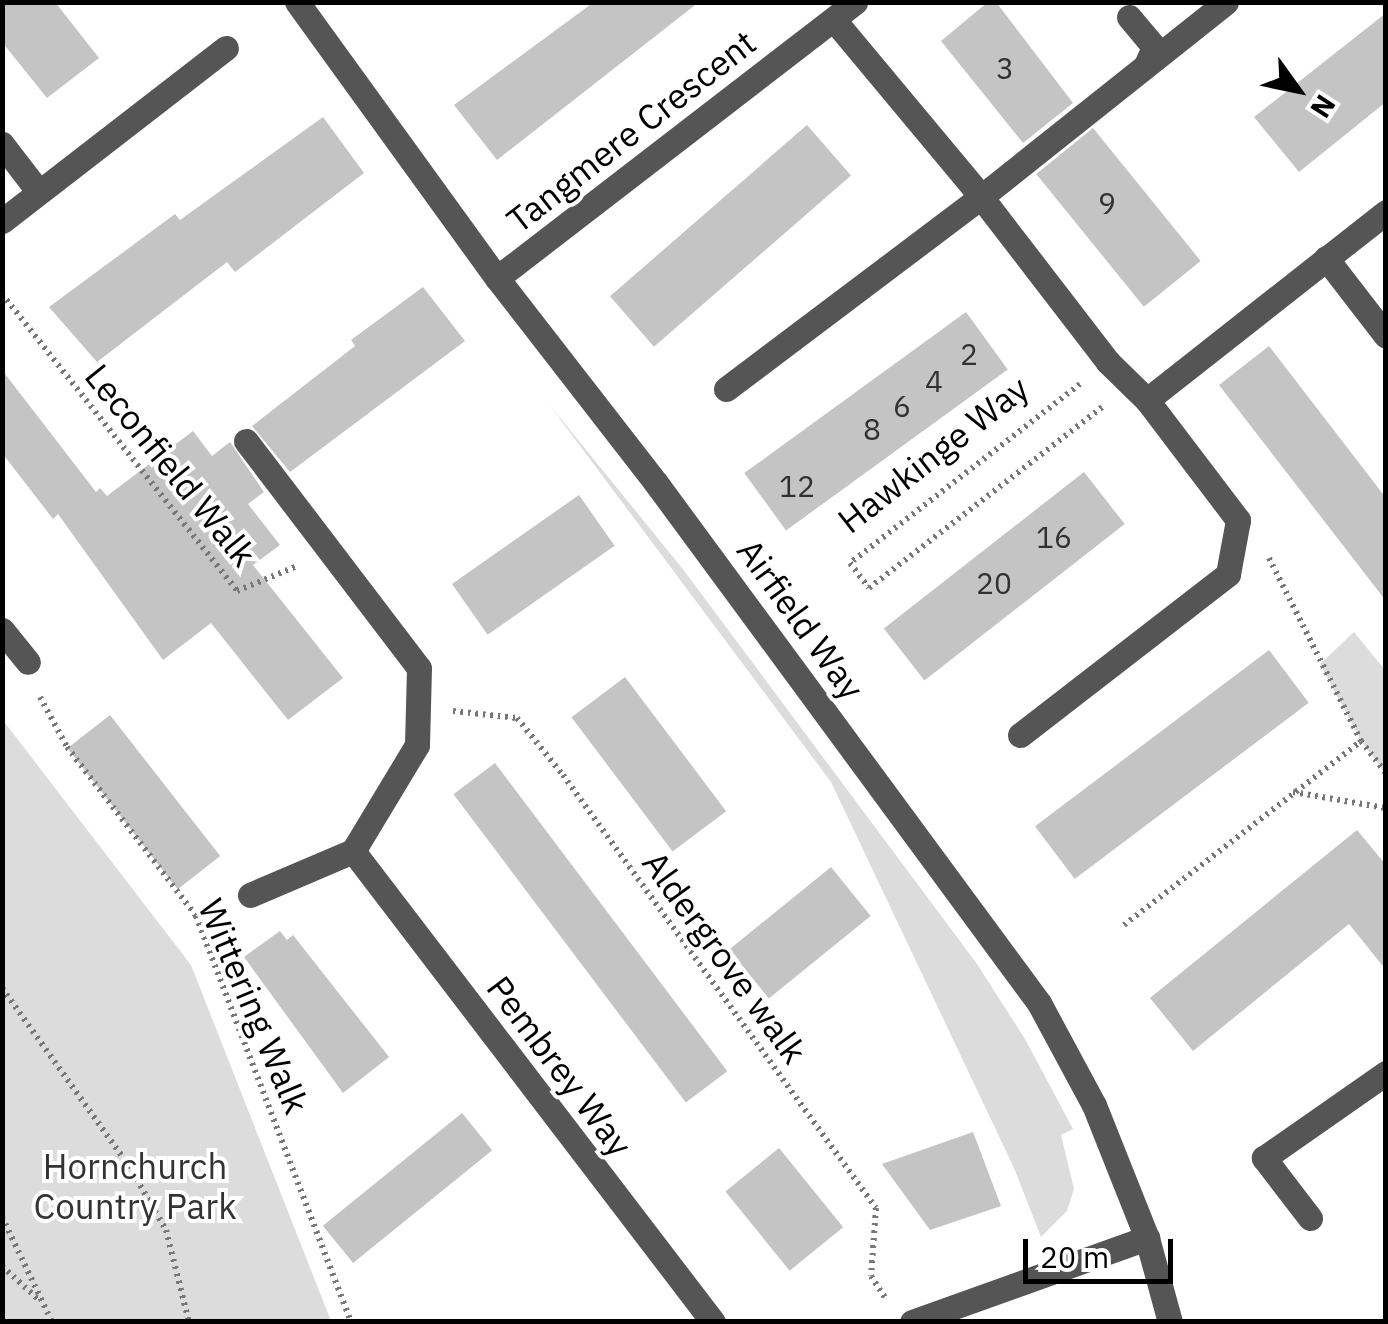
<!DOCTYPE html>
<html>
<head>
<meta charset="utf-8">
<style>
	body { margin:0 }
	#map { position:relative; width:1388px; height:1324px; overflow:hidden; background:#fff; font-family:"IBM Plex Sans",sans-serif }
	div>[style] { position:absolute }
	.green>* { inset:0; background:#dcdcdc }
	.building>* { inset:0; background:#c4c4c4; transform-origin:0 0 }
	.path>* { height:6px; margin-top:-3px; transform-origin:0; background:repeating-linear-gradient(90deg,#777 0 2.5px,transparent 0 7.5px) }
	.minor>* { height:25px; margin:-12.5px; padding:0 12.5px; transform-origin:12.5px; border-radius:12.5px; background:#555 }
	span { translate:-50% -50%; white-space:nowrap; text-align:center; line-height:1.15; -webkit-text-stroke:8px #fff; paint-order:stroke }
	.number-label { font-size:30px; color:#313131 }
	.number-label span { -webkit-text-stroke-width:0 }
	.street-label { font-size:35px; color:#000 }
	.park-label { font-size:35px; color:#333 }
	.frame { position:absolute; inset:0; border:5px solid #000; pointer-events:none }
	.north { position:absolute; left:1248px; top:40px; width:100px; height:100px; -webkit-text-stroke:8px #fff; paint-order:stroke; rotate:123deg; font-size:28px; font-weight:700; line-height:40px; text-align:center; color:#000 }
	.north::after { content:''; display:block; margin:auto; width:35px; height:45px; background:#000; clip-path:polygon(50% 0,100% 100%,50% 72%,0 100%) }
	.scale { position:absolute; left:1023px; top:1239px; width:150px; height:45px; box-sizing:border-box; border:5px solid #000; border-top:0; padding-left:12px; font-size:30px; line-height:35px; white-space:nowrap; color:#000; -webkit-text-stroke:8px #fff; paint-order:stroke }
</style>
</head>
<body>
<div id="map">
	<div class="green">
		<i style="clip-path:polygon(548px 403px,682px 568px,977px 964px,1025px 1039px,1073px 1129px,1061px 1135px,1074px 1189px,1067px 1211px,1041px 1237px,1014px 1168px,831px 782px)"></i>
		<i style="clip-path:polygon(1354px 632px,1385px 670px,1385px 773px,1361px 741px,1320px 664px)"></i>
		<i style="clip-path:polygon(2px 719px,191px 965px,331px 1321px,3px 1321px)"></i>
	</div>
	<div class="building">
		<i style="clip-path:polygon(2px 2px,55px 2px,99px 58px,47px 98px,2px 42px)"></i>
		<i style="clip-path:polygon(594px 2px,699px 2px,497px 160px,454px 105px)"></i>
		<i style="clip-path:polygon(988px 2px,996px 2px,1073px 103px,1023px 143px,941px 41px)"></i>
		<i style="clip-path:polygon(1386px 13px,1386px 102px,1299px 172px,1254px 117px)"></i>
		<i style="clip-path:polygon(323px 117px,364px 173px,235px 272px,227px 262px,97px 362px,49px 307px,175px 214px,180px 220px)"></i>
		<i style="left:807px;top:125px;width:67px;height:261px;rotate:49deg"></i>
		<i style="left:1093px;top:128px;width:171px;height:73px;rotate:51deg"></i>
		<i style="clip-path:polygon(423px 287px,465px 341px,290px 472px,252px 426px,355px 346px,351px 340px)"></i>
		<i style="left:966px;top:312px;width:71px;height:274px;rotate:54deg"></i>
		<i style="clip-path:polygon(1269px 346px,1386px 498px,1386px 601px,1219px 385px)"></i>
		<i style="clip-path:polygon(2px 370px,96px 492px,100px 488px,107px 496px,193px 431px,212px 456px,230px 442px,264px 492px,248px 504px,280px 545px,253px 565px,343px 678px,288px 720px,211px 623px,163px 660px,58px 514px,53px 519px,2px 453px)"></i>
		<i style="left:1084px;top:472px;width:66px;height:254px;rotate:52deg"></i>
		<i style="left:579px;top:495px;width:62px;height:155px;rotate:55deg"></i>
		<i style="left:1269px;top:650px;width:66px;height:293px;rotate:53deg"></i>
		<i style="left:625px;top:677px;width:168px;height:67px;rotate:53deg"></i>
		<i style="left:110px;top:715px;width:179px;height:54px;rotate:52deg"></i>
		<i style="left:495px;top:763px;width:386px;height:52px;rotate:53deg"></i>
		<i style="clip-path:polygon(1357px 830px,1386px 865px,1386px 970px,1349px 924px,1193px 1051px,1150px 998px)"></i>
		<i style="left:831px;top:867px;width:63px;height:131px;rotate:51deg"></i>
		<i style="clip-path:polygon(280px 931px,287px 940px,293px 935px,389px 1057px,343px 1093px,244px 957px)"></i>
		<i style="left:462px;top:1113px;width:48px;height:179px;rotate:51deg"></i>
		<i style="clip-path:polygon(973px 1132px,1001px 1206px,930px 1230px,882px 1164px)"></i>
		<i style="left:779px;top:1148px;width:102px;height:69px;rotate:51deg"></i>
	</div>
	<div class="path">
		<i style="left:2px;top:294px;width:379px;rotate:51.6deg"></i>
		<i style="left:237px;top:591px;width:65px;rotate:-22.6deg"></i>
		<i style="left:1080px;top:384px;width:291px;rotate:142.1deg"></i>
		<i style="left:850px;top:563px;width:31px;rotate:53deg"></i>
		<i style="left:869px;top:588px;width:295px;rotate:-37.8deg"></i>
		<i style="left:1269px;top:558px;width:205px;rotate:63.3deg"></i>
		<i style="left:1361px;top:741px;width:41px;rotate:52deg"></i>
		<i style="left:40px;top:697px;width:57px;rotate:61.6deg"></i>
		<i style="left:67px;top:747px;width:213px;rotate:52.6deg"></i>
		<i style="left:196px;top:916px;width:435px;rotate:69.1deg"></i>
		<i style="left:453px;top:711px;width:64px;rotate:6.2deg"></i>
		<i style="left:517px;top:718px;width:73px;rotate:51.1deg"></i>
		<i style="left:563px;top:775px;width:534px;rotate:54.14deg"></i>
		<i style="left:876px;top:1208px;width:68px;rotate:94.2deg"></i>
		<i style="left:871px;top:1276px;width:27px;rotate:57deg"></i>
		<i style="left:1293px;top:792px;width:94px;rotate:9.8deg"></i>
		<i style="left:1124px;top:925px;width:300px;rotate:-37.8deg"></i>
		<i style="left:2px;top:988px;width:219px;rotate:54.5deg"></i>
		<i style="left:129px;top:1166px;width:74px;rotate:60deg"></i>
		<i style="left:166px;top:1230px;width:95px;rotate:76deg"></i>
		<i style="left:2px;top:1217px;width:116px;rotate:64.5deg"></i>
		<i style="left:2px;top:1266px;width:50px;rotate:42.6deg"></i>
	</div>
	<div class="minor">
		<i style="left:297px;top:2px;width:341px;rotate:54.1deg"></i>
		<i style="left:497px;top:278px;width:259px;rotate:52.2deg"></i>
		<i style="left:656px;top:483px;width:646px;rotate:53.63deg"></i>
		<i style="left:1039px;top:1003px;width:116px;rotate:61.7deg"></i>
		<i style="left:1094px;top:1105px;width:143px;rotate:68.3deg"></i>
		<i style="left:1147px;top:1238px;width:87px;rotate:74.7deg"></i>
		<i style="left:1129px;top:17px;width:39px;rotate:50deg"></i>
		<i style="left:1154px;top:47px;width:20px;rotate:114deg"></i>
		<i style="left:834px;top:20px;width:225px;rotate:50.2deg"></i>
		<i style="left:978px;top:193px;width:213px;rotate:52.4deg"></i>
		<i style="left:1108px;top:362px;width:54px;rotate:44.3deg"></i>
		<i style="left:1147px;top:400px;width:304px;rotate:-38.2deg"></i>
		<i style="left:2px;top:144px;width:59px;rotate:52.5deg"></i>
		<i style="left:2px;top:221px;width:283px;rotate:-37.7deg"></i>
		<i style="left:1326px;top:258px;width:98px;rotate:52.4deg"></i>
		<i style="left:497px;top:278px;width:452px;rotate:-37.6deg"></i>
		<i style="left:726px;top:389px;width:319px;rotate:-37deg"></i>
		<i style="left:981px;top:197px;width:313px;rotate:-38.5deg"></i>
		<i style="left:246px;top:441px;width:285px;rotate:52.7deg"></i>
		<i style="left:419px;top:668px;width:77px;rotate:91.5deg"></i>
		<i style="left:417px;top:745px;width:124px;rotate:121.1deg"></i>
		<i style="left:353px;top:851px;width:112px;rotate:156.9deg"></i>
		<i style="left:2px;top:630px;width:41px;rotate:50.9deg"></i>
		<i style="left:1020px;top:735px;width:263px;rotate:-37.7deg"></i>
		<i style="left:1228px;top:574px;width:55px;rotate:-79.5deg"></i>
		<i style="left:1238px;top:520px;width:151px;rotate:-127.2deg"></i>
		<i style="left:353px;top:851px;width:593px;rotate:52.61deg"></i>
		<i style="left:1310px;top:1218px;width:76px;rotate:-127.5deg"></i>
		<i style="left:1264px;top:1158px;width:149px;rotate:-34.9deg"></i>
		<i style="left:912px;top:1322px;width:250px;rotate:-19.7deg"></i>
	</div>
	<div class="number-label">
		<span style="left:1005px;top:68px">3</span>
		<span style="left:1107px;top:203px">9</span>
		<span style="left:969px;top:354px">2</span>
		<span style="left:934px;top:381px">4</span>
		<span style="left:902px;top:406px">6</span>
		<span style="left:872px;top:429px">8</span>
		<span style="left:797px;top:486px">12</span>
		<span style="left:1054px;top:537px">16</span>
		<span style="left:994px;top:583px">20</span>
	</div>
	<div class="street-label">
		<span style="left:631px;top:131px;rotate:-38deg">Tangmere Crescent</span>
		<span style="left:933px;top:454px;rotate:-38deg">Hawkinge Way</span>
		<span style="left:171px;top:465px;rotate:51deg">Leconfield Walk</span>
		<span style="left:801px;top:619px;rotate:54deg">Airfield Way</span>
		<span style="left:725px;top:957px;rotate:54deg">Aldergrove walk</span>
		<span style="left:254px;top:1006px;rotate:67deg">Wittering Walk</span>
		<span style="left:560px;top:1066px;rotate:53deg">Pembrey Way</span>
	</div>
	<div class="park-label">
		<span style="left:135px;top:1186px">Hornchurch<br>Country Park</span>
	</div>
	<div class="frame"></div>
	<div class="north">N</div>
	<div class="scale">20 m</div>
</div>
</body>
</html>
